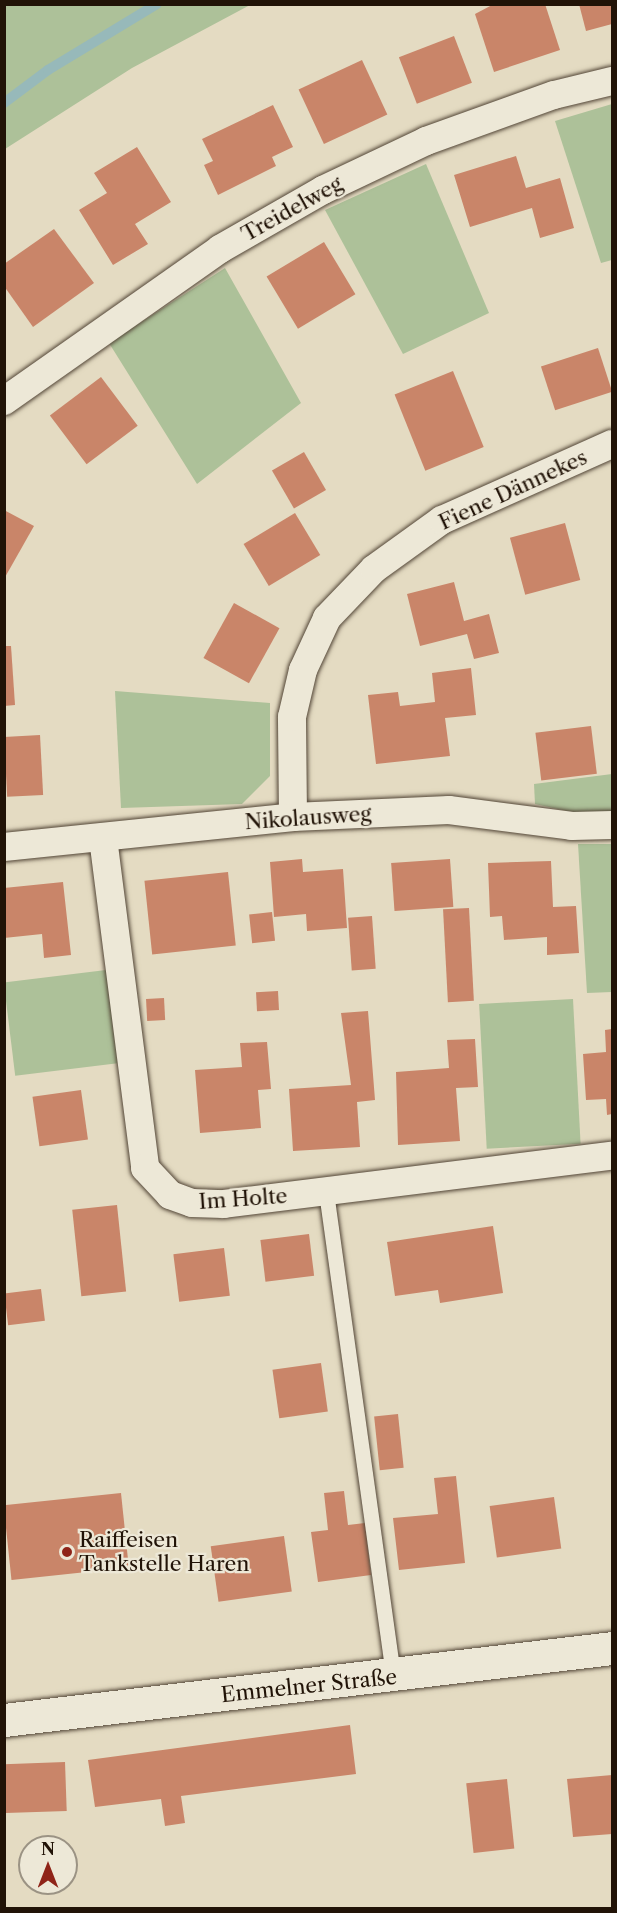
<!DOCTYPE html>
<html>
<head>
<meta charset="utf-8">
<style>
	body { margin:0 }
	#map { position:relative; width:617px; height:1913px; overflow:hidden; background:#e4dbc2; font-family:"Libre Caslon Text",serif }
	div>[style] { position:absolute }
	.green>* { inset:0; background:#adc199; transform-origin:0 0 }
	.stream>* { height:10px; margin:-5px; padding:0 5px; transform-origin:5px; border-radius:5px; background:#97b9ba }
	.building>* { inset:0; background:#c98569; transform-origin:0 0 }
	.roads { filter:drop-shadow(0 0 2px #524536) drop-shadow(0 0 2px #524536) }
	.service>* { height:15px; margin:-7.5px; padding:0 7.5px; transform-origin:7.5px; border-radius:7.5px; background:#ede8d7 }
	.minor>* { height:28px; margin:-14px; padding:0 14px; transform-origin:14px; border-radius:14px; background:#ede8d7 }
	.tertiary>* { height:33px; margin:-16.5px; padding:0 16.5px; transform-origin:16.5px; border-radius:16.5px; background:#ede8d7 }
	.dots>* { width:16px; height:16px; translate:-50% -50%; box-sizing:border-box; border:3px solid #ede8d7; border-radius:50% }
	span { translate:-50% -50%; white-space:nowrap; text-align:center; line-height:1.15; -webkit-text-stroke:4.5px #ede8d7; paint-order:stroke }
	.street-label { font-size:21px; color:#211307 }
	.poi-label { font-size:21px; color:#211307 }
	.left { translate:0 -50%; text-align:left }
	.frame { position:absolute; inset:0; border:6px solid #211307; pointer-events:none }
	.north { position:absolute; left:18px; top:1835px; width:60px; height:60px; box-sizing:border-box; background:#ede8d7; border:2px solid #9b9384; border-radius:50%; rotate:0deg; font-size:16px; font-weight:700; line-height:24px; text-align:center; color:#211307 }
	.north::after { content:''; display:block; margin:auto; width:21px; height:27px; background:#8f2418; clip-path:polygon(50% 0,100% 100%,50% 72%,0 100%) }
</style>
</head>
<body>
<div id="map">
	<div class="green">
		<i style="clip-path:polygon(4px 5px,5px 4px,250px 5px,132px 68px,5px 149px)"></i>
		<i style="clip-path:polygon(612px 104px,612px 260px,601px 263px,555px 121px)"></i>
		<i style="clip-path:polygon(426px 164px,489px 313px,403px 354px,325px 210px)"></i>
		<i style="clip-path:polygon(225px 268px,301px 403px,197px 484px,109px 343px)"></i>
		<i style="clip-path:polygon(115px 691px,270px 703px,270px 776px,242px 804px,121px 808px)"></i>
		<i style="clip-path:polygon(612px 774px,612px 814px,581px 814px,535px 804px,534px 784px)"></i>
		<i style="clip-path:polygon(578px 844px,612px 844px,612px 992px,587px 993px)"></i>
		<i style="left:106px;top:970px;width:94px;height:103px;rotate:83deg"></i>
		<i style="left:573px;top:999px;width:145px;height:94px;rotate:87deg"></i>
	</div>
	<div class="stream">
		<i style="left:4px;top:103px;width:55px;rotate:-36.9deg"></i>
		<i style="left:48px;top:70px;width:127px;rotate:-31.2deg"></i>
	</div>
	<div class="building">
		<i style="clip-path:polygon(494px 4px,545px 4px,560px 50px,494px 72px,475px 14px)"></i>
		<i style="clip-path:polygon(579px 4px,612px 4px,612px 24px,586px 31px)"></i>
		<i style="left:454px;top:36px;width:50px;height:59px;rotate:69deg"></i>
		<i style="left:362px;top:60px;width:60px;height:70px;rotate:65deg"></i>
		<i style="clip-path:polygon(273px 105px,293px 147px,272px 157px,276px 166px,218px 195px,204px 165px,213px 161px,202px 139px)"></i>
		<i style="clip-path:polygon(137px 147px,171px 202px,135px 224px,148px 244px,113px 265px,79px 210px,107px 193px,94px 173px)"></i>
		<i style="clip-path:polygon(516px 156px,526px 188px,560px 178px,574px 228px,540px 238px,532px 208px,470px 227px,454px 175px)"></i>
		<i style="clip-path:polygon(54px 229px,94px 283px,33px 327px,4px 286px,4px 264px)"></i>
		<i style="left:324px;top:242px;width:61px;height:67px;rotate:59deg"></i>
		<i style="left:598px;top:348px;width:46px;height:60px;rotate:72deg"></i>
		<i style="left:453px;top:371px;width:82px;height:63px;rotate:68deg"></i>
		<i style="left:101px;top:377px;width:61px;height:64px;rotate:53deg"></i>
		<i style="left:304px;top:452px;width:44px;height:37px;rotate:60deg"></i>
		<i style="clip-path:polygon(4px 510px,34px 526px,4px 579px)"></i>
		<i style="left:295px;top:513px;width:49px;height:60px;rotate:59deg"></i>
		<i style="left:565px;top:523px;width:59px;height:57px;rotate:75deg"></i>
		<i style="clip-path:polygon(454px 582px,464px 621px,489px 614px,499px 653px,474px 659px,467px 634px,420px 646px,407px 594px)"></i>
		<i style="left:234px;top:603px;width:52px;height:63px;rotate:29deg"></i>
		<i style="clip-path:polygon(4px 646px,11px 646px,15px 705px,4px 706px)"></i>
		<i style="clip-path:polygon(471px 668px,476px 715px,445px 718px,450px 756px,376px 764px,368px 695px,398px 692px,400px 706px,435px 702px,432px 673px)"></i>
		<i style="left:591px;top:726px;width:48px;height:56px;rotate:83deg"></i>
		<i style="left:40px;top:735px;width:60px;height:36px;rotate:87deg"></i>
		<i style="clip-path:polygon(302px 859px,303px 872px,343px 869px,347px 928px,307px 931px,306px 914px,274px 917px,270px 862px)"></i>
		<i style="left:450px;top:859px;width:48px;height:59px;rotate:86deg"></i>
		<i style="clip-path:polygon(551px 861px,553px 907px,576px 906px,579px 953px,547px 955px,547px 937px,504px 940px,502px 916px,490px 917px,488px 863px)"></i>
		<i style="left:228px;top:872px;width:74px;height:84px;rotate:84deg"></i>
		<i style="clip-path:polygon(63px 882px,71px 955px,44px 958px,42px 934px,4px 938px,4px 888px)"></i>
		<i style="left:469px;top:908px;width:93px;height:26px;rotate:87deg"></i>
		<i style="left:272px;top:912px;width:29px;height:23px;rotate:84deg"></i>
		<i style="left:372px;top:916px;width:53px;height:24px;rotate:86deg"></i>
		<i style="left:278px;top:991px;width:19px;height:22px;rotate:87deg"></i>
		<i style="left:164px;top:998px;width:22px;height:18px;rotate:87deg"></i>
		<i style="clip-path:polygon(368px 1011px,375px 1100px,357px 1102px,360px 1147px,293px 1151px,289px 1089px,351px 1085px,341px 1013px)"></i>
		<i style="clip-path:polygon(612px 1029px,612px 1114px,607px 1115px,606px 1099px,586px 1100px,583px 1054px,606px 1052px,605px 1030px)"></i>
		<i style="clip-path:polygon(475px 1039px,478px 1087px,456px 1088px,460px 1141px,398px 1145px,396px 1072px,449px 1068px,447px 1040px)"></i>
		<i style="clip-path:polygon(267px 1042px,271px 1089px,258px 1090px,261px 1128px,200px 1133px,195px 1070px,242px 1067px,240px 1043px)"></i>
		<i style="left:81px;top:1090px;width:50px;height:49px;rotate:82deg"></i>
		<i style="left:117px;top:1205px;width:87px;height:45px;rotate:84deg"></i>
		<i style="clip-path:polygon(493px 1226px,503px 1293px,440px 1303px,438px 1290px,395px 1296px,387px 1242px)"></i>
		<i style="left:309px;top:1234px;width:42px;height:49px;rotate:83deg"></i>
		<i style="left:224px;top:1248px;width:48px;height:51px;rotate:83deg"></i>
		<i style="left:41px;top:1289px;width:32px;height:37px;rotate:83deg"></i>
		<i style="left:321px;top:1363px;width:49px;height:49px;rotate:82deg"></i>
		<i style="left:398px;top:1414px;width:54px;height:24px;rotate:84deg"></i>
		<i style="clip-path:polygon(456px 1476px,465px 1563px,399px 1570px,393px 1518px,438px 1514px,434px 1478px)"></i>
		<i style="clip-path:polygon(344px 1491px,348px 1525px,365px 1523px,371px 1575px,318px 1582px,311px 1532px,328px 1530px,324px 1493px)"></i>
		<i style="left:121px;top:1493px;width:75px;height:118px;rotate:84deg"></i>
		<i style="left:554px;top:1497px;width:52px;height:65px;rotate:82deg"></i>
		<i style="left:284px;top:1536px;width:56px;height:74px;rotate:82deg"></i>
		<i style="clip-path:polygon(350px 1725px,356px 1774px,181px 1796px,185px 1823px,165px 1826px,161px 1799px,95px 1807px,88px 1760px)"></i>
		<i style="left:65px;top:1762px;width:49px;height:61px;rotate:88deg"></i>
		<i style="clip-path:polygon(612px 1775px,612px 1834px,573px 1837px,567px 1779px)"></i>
		<i style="left:507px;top:1779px;width:70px;height:41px;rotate:84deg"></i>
	</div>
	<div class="roads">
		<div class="service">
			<i style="left:326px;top:1192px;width:489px;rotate:82.1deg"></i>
		</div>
		<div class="minor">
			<i style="left:4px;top:401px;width:264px;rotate:-35.1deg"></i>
			<i style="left:220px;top:249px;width:119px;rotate:-29.8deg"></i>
			<i style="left:323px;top:190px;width:114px;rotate:-25.4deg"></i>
			<i style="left:426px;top:141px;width:136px;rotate:-19.8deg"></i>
			<i style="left:554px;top:95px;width:60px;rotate:-13.6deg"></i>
			<i style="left:293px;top:817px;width:100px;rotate:-90.6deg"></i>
			<i style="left:292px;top:717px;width:48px;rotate:-76.8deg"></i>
			<i style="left:303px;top:670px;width:57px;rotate:-65.2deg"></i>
			<i style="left:327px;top:618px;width:68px;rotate:-46.2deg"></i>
			<i style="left:374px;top:569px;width:84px;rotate:-35.8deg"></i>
			<i style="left:442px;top:520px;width:186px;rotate:-24.1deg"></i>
			<i style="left:103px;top:838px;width:333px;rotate:82.7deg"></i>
			<i style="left:145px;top:1168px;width:37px;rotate:47deg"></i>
			<i style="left:170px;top:1195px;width:23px;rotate:20deg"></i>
			<i style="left:192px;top:1203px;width:32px;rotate:2deg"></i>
			<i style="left:224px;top:1204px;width:391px;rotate:-7.1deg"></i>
			<i style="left:4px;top:847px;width:291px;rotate:-5.9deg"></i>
			<i style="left:293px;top:817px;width:156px;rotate:-2.6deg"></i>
			<i style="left:449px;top:810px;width:124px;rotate:7.4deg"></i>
			<i style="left:572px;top:826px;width:40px;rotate:-1.4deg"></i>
		</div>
		<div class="tertiary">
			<i style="left:4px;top:1720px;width:612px;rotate:-6.75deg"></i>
		</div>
	</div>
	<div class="dots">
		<i style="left:67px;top:1552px;background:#8f2418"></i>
	</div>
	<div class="street-label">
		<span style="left:292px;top:209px;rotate:-29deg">Treidelweg</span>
		<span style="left:513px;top:490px;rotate:-25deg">Fiene Dännekes</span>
		<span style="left:308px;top:818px;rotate:-4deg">Nikolausweg</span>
		<span style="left:243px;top:1199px;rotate:-4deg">Im Holte</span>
		<span style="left:309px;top:1686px;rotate:-6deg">Emmelner Straße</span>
	</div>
	<div class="poi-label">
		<span class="left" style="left:79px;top:1552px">Raiffeisen<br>Tankstelle Haren</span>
	</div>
	<div class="frame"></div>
	<div class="north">N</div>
</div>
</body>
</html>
